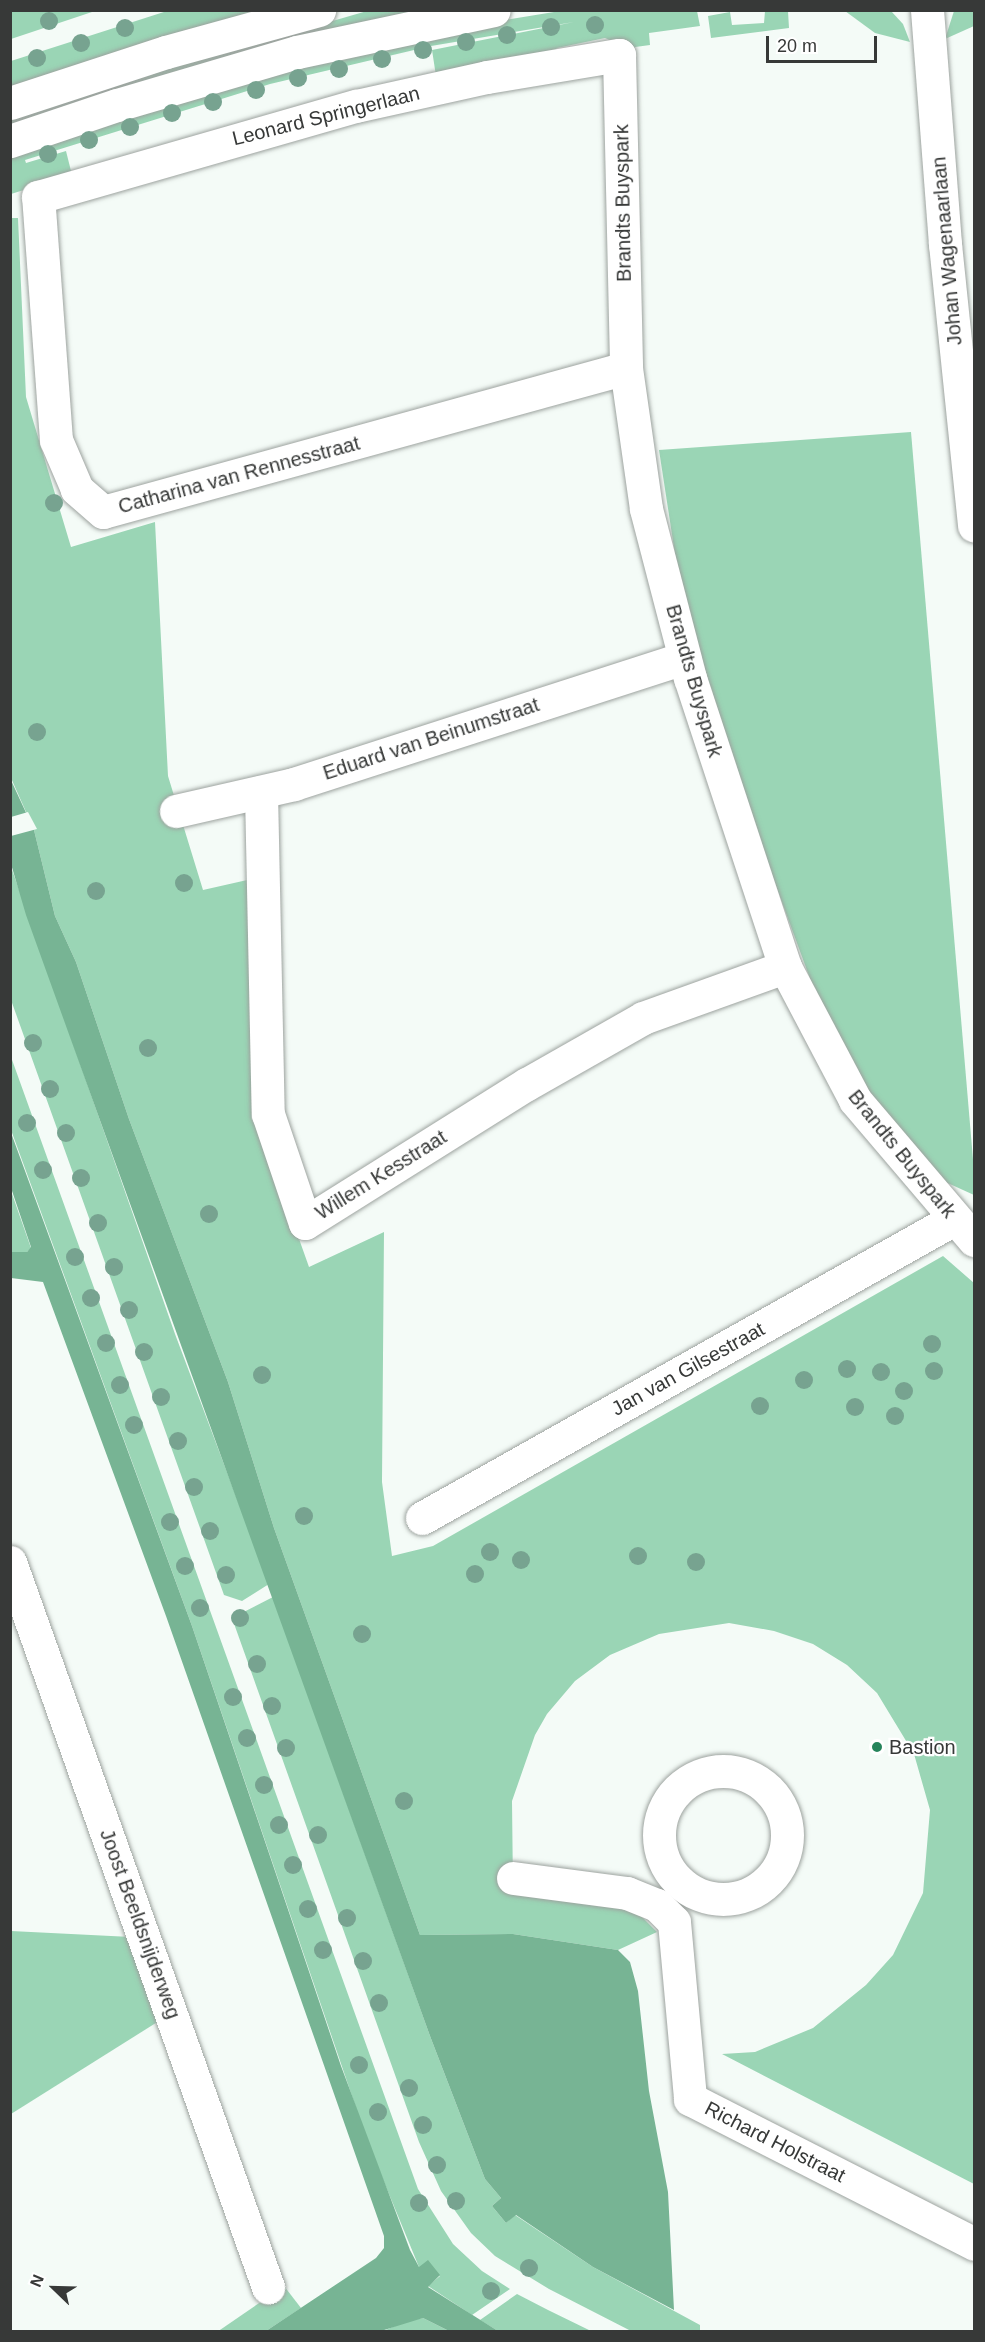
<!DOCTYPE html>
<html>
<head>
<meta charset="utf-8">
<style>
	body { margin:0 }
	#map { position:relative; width:985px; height:2342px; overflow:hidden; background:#f4fbf7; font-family:Helvetica,sans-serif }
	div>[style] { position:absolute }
	.green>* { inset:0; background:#9ad5b5 }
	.water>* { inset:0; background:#77b494 }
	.pier>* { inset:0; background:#f4fbf7 }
	.roads { filter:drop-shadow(0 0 2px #9da39f) drop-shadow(0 0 2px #9da39f) }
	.minor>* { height:33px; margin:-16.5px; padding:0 16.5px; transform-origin:16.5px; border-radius:16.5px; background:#fff }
	.minor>.ring { margin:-16.5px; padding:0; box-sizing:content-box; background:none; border:33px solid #fff; border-radius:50% }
	.trees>* { width:18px; height:18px; margin:-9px; border-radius:50%; background:#77a390 }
	.dots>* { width:16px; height:16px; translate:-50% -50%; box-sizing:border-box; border:3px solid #fff; border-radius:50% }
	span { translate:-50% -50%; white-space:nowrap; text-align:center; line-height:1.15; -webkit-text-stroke:4.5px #fff; paint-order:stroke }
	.street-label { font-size:20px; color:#373938 }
	.poi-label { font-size:20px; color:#373938 }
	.left { translate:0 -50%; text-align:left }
	.frame { position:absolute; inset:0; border:12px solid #373938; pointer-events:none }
	.north { position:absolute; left:24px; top:2258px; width:60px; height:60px; -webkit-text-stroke:4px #fff; paint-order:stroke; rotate:293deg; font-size:16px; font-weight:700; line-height:24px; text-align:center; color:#373938 }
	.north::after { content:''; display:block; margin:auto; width:21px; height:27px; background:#373938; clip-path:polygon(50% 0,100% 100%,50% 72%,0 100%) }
	.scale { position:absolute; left:766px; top:36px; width:111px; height:27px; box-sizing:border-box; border:3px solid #373938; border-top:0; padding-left:8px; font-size:18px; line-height:21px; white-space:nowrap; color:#373938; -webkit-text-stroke:4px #fff; paint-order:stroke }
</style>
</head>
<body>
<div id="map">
	<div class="green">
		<i style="clip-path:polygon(11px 10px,95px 10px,95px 11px,11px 39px)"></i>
		<i style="clip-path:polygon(167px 11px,273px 11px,11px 91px,11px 61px)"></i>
		<i style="clip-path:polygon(367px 11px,440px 11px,11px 130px,11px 114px)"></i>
		<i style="clip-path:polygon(697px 11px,700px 26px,649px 33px,650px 45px,628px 48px,605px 38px,557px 48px,551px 55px,436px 76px,432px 50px,574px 22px,431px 46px,270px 84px,25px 160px,26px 163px,66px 151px,72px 175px,11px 194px,11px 153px,221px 84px,467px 26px,554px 12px)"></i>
		<i style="clip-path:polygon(765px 11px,788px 11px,789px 28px,711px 38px,708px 16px,730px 12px,732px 25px,764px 23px)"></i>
		<i style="clip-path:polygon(845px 11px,891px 11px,903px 24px,910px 42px,875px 33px)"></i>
		<i style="clip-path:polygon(954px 11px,974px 11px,974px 26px,945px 39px)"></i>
		<i style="clip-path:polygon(10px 218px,18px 218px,26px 397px,71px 547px,155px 522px,168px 776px,203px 890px,256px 878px,259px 1126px,309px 1267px,384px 1232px,382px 1482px,392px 1556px,433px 1546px,943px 1256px,974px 1283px,974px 2184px,722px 2054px,755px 2052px,813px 2028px,866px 1985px,893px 1955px,923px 1893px,930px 1810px,914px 1754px,877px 1693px,847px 1665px,813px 1644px,774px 1631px,729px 1623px,659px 1634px,610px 1655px,575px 1681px,547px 1714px,535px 1735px,512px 1801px,513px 1889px,598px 1900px,639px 1914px,657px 1932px,618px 1950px,513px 1934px,420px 1935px,274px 1528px,228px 1382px,129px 1119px,76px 962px,55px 916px,34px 830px,11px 778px)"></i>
		<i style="clip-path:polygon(911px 432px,974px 1171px,974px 1195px,941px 1180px,910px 1148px,861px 1080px,819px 1003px,718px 728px,681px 593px,659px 450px)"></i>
		<i style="clip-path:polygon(10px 864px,175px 1334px,269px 1584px,242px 1601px,224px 1595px,11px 1000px)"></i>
		<i style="clip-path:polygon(11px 1057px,418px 2189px,453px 2244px,482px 2271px,510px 2289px,472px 2315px,428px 2286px,440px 2276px,419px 2267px,368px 2143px,192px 1626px,11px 1130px)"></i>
		<i style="clip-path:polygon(10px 1188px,31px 1248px,27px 1252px,11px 1252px)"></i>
		<i style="clip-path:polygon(273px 1597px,430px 2036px,485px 2179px,501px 2198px,492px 2206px,506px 2223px,515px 2215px,593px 2267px,700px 2325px,700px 2331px,631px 2331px,549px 2289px,495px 2256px,471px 2233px,441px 2191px,419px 2142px,232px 1618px)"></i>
		<i style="clip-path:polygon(11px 1931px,131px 1937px,159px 2021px,11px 2114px)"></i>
		<i style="clip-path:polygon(284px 2286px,301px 2308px,266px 2331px,217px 2332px)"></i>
		<i style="clip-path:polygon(517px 2294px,548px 2310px,591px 2331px,498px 2331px,480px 2320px)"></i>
		<i style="clip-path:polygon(423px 2318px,449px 2331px,381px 2332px,409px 2320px)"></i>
	</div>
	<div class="water">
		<i style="clip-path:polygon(10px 778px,34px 830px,55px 916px,76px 962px,129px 1119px,228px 1382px,274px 1528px,420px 1935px,513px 1934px,618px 1950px,630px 1962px,638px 1991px,649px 2091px,668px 2192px,674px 2310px,593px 2267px,516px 2215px,506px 2223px,492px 2206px,501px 2198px,485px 2179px,430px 2036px,26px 915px,11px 864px)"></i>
		<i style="clip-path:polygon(10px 1130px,192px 1626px,341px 2066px,410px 2250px,419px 2267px,428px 2260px,440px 2275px,428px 2287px,498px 2331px,449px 2331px,423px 2318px,381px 2331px,266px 2331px,376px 2258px,384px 2248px,384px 2236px,166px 1616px,43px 1282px,11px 1278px,11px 1252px,27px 1252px,31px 1247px,11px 1188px)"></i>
	</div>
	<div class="pier">
		<i style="clip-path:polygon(28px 812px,37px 829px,11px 836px,11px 817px)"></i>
	</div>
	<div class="roads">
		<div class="minor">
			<i style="left:927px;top:10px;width:235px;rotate:85.6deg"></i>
			<i style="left:945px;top:244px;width:283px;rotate:84.1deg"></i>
			<i style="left:10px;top:103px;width:164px;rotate:-18.1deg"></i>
			<i style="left:166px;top:52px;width:159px;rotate:-15.4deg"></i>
			<i style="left:10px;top:141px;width:113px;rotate:-18.6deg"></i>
			<i style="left:117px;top:105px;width:188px;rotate:-16.4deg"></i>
			<i style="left:297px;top:52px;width:201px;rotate:-12deg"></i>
			<i style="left:626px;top:368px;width:542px;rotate:164.61deg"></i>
			<i style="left:103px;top:512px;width:35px;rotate:-139deg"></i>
			<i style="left:77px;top:489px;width:53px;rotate:-113.2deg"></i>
			<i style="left:56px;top:440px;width:244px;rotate:-94.2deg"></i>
			<i style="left:38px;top:197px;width:331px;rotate:-16deg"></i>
			<i style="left:356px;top:106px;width:134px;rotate:-12.5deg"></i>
			<i style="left:487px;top:77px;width:134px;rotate:-9.5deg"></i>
			<i style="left:619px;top:55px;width:313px;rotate:88.7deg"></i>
			<i style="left:626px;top:368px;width:142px;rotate:81.9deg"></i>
			<i style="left:646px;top:509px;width:175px;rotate:75.4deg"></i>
			<i style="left:690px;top:678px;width:304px;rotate:71.8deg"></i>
			<i style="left:785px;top:967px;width:150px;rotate:62.2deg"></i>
			<i style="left:855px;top:1100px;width:184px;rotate:49.6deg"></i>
			<i style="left:261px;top:792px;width:322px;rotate:88.8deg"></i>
			<i style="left:268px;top:1114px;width:115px;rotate:71.3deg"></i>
			<i style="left:305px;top:1223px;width:262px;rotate:-32.1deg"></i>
			<i style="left:527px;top:1084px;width:133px;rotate:-29.6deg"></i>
			<i style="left:643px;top:1018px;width:151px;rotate:-19.8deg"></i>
			<i style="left:176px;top:811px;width:121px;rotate:-12.9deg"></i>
			<i style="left:294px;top:784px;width:410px;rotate:-17.9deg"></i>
			<i style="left:422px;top:1518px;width:610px;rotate:-29.34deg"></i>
			<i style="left:10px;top:1562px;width:770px;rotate:70.41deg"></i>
			<i class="ring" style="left:659px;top:1771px;width:95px;height:95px"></i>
			<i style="left:513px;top:1878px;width:115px;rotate:7.5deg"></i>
			<i style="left:627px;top:1893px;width:32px;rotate:22deg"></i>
			<i style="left:657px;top:1905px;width:24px;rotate:45deg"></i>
			<i style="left:674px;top:1922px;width:178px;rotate:84.8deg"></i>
			<i style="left:690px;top:2099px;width:319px;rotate:27deg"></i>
		</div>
	</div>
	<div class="trees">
		<i style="left:49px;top:21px"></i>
		<i style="left:595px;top:25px"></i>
		<i style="left:551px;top:27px"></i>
		<i style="left:125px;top:28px"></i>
		<i style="left:507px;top:35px"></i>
		<i style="left:466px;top:42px"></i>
		<i style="left:81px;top:43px"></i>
		<i style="left:423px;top:50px"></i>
		<i style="left:37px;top:58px"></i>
		<i style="left:382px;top:59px"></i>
		<i style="left:339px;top:69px"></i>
		<i style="left:298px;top:78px"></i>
		<i style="left:256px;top:90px"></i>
		<i style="left:213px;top:102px"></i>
		<i style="left:172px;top:113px"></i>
		<i style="left:130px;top:127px"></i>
		<i style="left:89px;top:140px"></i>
		<i style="left:48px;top:154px"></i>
		<i style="left:54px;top:503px"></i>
		<i style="left:37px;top:732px"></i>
		<i style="left:184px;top:883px"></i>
		<i style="left:96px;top:891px"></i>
		<i style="left:33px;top:1043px"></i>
		<i style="left:148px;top:1048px"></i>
		<i style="left:50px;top:1089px"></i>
		<i style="left:27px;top:1123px"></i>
		<i style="left:66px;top:1133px"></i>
		<i style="left:43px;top:1170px"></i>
		<i style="left:81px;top:1178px"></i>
		<i style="left:209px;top:1214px"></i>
		<i style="left:98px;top:1223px"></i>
		<i style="left:75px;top:1257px"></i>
		<i style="left:114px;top:1267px"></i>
		<i style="left:91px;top:1298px"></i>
		<i style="left:129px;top:1310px"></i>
		<i style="left:106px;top:1343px"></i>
		<i style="left:932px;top:1344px"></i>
		<i style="left:144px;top:1352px"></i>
		<i style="left:847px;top:1369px"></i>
		<i style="left:934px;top:1371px"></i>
		<i style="left:881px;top:1372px"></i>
		<i style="left:262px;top:1375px"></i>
		<i style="left:804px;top:1380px"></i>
		<i style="left:120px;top:1385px"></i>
		<i style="left:904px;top:1391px"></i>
		<i style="left:161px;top:1397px"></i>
		<i style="left:760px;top:1406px"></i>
		<i style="left:855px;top:1407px"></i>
		<i style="left:895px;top:1416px"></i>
		<i style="left:134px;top:1425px"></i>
		<i style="left:178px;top:1441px"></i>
		<i style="left:194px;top:1487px"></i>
		<i style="left:304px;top:1516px"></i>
		<i style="left:170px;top:1522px"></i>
		<i style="left:210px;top:1531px"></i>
		<i style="left:490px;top:1552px"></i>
		<i style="left:638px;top:1556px"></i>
		<i style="left:521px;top:1560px"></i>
		<i style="left:696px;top:1562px"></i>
		<i style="left:185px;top:1566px"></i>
		<i style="left:475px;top:1574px"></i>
		<i style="left:226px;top:1575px"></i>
		<i style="left:200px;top:1608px"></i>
		<i style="left:240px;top:1618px"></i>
		<i style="left:362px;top:1634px"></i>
		<i style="left:257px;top:1664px"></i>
		<i style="left:233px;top:1697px"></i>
		<i style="left:272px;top:1706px"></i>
		<i style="left:247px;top:1738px"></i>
		<i style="left:286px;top:1748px"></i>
		<i style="left:264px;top:1785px"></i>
		<i style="left:404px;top:1801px"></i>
		<i style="left:279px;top:1825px"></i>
		<i style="left:318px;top:1835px"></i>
		<i style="left:293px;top:1865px"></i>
		<i style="left:308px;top:1909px"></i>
		<i style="left:347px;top:1918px"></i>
		<i style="left:323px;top:1950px"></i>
		<i style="left:363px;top:1961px"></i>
		<i style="left:379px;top:2003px"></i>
		<i style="left:359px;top:2065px"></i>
		<i style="left:409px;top:2088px"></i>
		<i style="left:378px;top:2112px"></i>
		<i style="left:423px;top:2125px"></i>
		<i style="left:437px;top:2165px"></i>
		<i style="left:456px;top:2201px"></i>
		<i style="left:419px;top:2203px"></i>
		<i style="left:529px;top:2268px"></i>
		<i style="left:491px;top:2291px"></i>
	</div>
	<div class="dots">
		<i style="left:877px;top:1747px;background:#26845b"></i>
	</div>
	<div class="street-label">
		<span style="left:326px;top:116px;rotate:-14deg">Leonard Springerlaan</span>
		<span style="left:623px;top:203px;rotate:-91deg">Brandts Buyspark</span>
		<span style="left:947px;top:251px;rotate:-95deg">Johan Wagenaarlaan</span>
		<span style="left:239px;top:475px;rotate:-15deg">Catharina van Rennesstraat</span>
		<span style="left:694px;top:681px;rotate:74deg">Brandts Buyspark</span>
		<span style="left:431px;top:739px;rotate:-18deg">Eduard van Beinumstraat</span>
		<span style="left:902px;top:1154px;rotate:51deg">Brandts Buyspark</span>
		<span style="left:381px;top:1175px;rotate:-32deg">Willem Kesstraat</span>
		<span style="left:688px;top:1369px;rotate:-29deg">Jan van Gilsestraat</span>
		<span style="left:140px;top:1924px;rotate:70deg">Joost Beeldsnijderweg</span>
		<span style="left:775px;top:2142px;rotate:27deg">Richard Holstraat</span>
	</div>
	<div class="poi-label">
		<span class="left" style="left:889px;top:1747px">Bastion</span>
	</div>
	<div class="frame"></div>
	<div class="north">N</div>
	<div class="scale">20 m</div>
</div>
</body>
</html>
